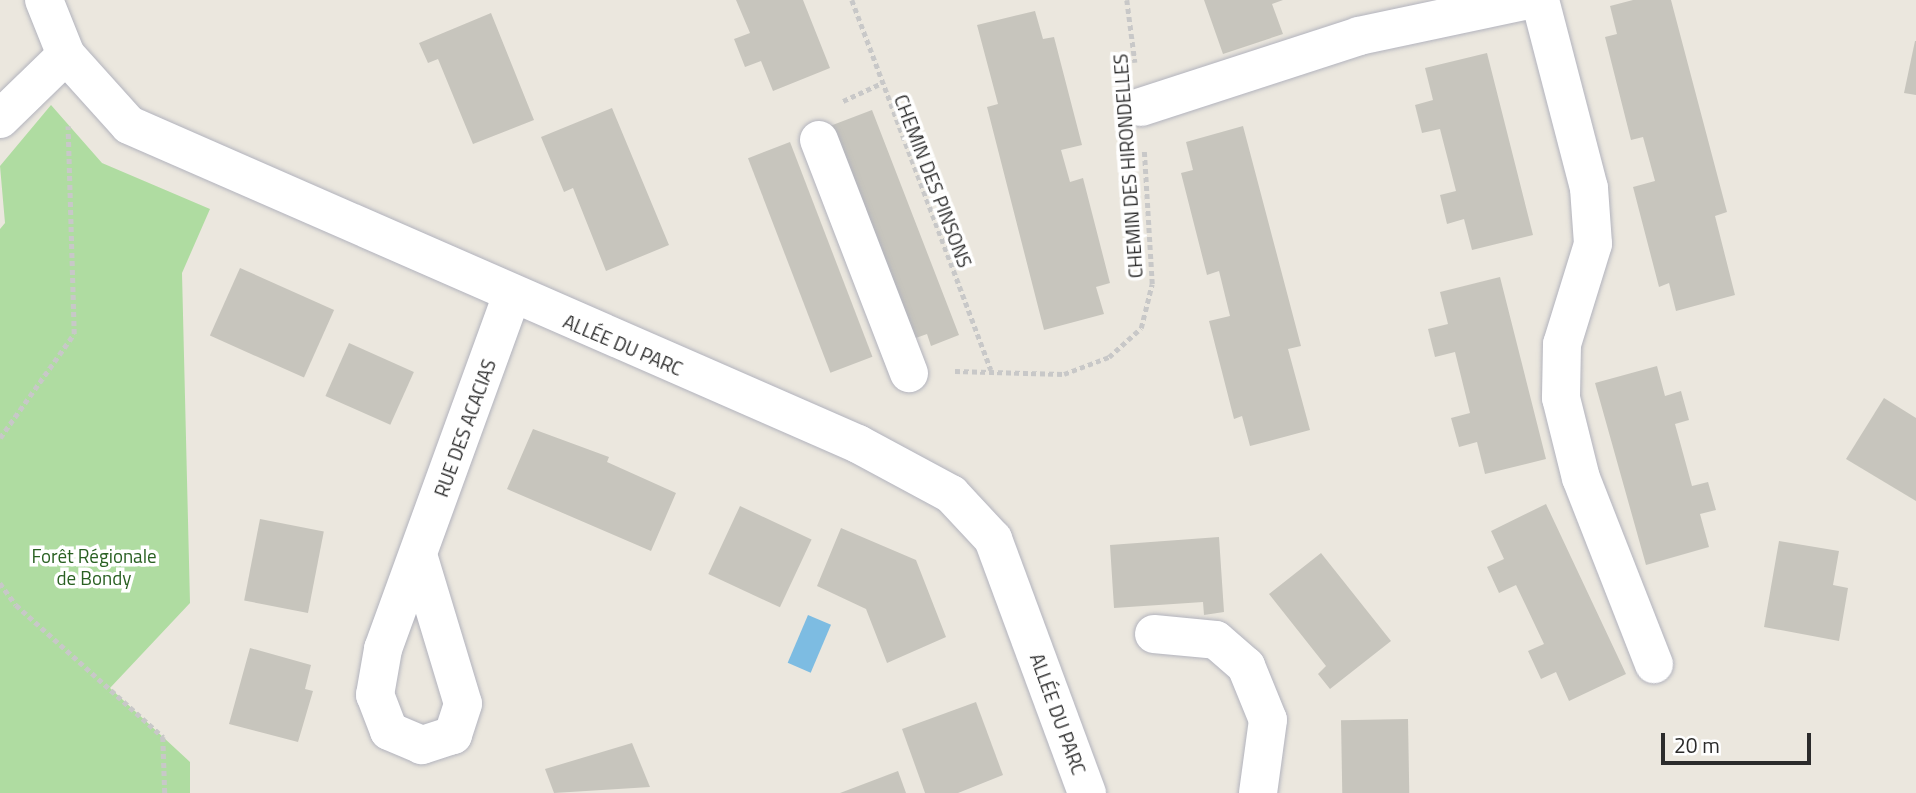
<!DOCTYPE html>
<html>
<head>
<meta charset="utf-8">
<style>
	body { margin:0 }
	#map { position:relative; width:1916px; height:793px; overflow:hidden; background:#ebe7de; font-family:"Titillium Web",sans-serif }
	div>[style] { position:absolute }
	.green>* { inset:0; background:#afdca1 }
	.water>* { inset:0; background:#7dbce2; transform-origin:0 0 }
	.building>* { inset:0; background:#c7c5bd; transform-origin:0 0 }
	.path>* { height:4.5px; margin-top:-2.25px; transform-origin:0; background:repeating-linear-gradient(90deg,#c8c8c8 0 5px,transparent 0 8.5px) }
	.roads { filter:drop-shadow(0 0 2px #b2b3bd) drop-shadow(0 0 2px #b2b3bd) }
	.minor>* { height:38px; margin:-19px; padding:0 19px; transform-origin:19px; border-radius:19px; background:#fff }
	span { translate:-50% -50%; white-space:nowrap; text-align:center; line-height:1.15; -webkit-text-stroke:7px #fff; paint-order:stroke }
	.street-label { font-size:19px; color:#2b2b2b }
	.park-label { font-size:19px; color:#296022 }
	.scale { position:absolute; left:1661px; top:733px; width:150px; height:32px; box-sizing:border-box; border:4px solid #2b2b2b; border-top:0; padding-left:9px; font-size:21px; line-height:24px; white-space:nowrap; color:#2b2b2b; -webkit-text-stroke:5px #fff; paint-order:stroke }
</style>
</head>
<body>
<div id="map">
	<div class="green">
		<i style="clip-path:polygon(51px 105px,102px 163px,210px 209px,182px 273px,190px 603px,110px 688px,190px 762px,190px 793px,0 793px,0 229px,5px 223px,0 166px)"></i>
	</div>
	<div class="water">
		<i style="left:808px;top:615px;width:25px;height:52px;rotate:23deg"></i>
	</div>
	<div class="building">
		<i style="clip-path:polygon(736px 0,803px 0,830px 68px,773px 91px,761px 61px,745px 67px,734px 39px,750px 33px)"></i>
		<i style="clip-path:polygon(1204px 0,1283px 0,1272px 4px,1283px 34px,1223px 54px)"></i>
		<i style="clip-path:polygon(1633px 0,1671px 0,1727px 212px,1715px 216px,1735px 295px,1676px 311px,1669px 283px,1659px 287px,1633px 187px,1655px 181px,1643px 137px,1631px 140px,1605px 37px,1617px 34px,1610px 6px)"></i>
		<i style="clip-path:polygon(1035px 11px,1043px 39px,1054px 37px,1082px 145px,1061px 150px,1070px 182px,1083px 178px,1110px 283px,1096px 287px,1104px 314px,1044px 330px,987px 107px,998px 104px,977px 25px)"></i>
		<i style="clip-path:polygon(491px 13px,534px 120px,473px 144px,438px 59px,428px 63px,419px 43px)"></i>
		<i style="clip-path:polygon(1915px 41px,1916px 41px,1916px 95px,1904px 93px)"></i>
		<i style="clip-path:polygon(1487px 53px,1533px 235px,1472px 250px,1464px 219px,1447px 224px,1440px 195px,1456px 191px,1440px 129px,1422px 133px,1415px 105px,1433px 100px,1425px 68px)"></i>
		<i style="clip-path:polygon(612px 108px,669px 245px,606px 271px,573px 188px,564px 192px,541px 137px)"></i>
		<i style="clip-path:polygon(872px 110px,959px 335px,931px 346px,927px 334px,913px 339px,830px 126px)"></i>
		<i style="clip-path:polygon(1243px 126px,1301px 346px,1288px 349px,1310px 430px,1250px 446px,1242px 416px,1234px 419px,1209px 321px,1230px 316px,1219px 271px,1207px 275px,1181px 173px,1193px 170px,1186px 142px)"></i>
		<i style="left:790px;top:142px;width:230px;height:45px;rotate:69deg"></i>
		<i style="left:240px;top:268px;width:103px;height:74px;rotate:24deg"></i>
		<i style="clip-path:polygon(1500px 277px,1546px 459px,1485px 474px,1477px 442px,1459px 447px,1451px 418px,1470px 413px,1455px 352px,1435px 357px,1428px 329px,1448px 324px,1440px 292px)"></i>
		<i style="left:349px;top:343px;width:71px;height:58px;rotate:24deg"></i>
		<i style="clip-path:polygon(1657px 366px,1665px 396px,1681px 391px,1689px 420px,1675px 424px,1692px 486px,1708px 482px,1716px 510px,1700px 514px,1709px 547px,1646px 565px,1595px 383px)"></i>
		<i style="clip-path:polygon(1884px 398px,1916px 418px,1916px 501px,1846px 459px)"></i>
		<i style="clip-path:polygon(533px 429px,609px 457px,607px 462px,676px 493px,651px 551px,507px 489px)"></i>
		<i style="clip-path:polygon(1546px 504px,1626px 674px,1569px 701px,1556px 672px,1541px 679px,1528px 651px,1544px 644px,1516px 585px,1499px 593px,1487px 567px,1504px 559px,1491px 531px)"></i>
		<i style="left:740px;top:506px;width:79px;height:75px;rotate:25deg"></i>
		<i style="left:260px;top:519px;width:65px;height:83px;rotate:11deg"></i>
		<i style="clip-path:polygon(841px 528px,916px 560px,946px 637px,887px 663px,866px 609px,817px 586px)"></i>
		<i style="clip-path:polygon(1219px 537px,1224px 612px,1204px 615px,1203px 602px,1114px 608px,1110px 545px)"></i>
		<i style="clip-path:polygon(1779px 541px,1839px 551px,1833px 585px,1848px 588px,1839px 641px,1764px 627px)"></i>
		<i style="clip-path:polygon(1321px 553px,1391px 641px,1330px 689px,1318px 674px,1326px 666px,1269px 594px)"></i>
		<i style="clip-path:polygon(250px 648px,311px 665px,305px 689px,313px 691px,298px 742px,229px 724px)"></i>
		<i style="clip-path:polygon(976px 702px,1003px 775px,958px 793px,925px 793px,902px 729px)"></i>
		<i style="left:1408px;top:719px;width:74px;height:67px;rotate:89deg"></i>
		<i style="clip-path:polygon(632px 743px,650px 787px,554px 793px,545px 769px)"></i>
		<i style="clip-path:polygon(898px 771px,906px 793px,840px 793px)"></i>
	</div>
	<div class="path">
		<i style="left:852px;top:0;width:395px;rotate:69.4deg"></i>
		<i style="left:1127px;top:0;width:63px;rotate:82.6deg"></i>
		<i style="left:843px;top:101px;width:41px;rotate:-24.7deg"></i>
		<i style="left:955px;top:371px;width:109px;rotate:1.6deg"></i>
		<i style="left:1064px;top:374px;width:48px;rotate:-20.7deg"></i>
		<i style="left:1109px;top:357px;width:43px;rotate:-42.2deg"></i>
		<i style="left:1141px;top:328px;width:45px;rotate:-76deg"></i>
		<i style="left:1152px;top:284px;width:134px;rotate:-93.4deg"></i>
		<i style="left:0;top:438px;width:128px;rotate:-54.6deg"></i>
		<i style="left:74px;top:334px;width:208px;rotate:-91.7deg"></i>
		<i style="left:0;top:583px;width:27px;rotate:54deg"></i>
		<i style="left:16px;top:605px;width:198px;rotate:41.9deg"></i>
		<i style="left:163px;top:737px;width:56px;rotate:88deg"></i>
	</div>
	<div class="roads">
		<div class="minor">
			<i style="left:44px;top:0;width:59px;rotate:68.2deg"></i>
			<i style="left:66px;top:55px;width:94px;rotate:48deg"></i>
			<i style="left:129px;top:125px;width:796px;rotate:23.63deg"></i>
			<i style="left:858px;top:444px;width:106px;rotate:28.3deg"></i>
			<i style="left:951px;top:494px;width:62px;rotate:47deg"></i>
			<i style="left:993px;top:539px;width:271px;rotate:69.7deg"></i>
			<i style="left:1540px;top:0;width:194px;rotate:75.4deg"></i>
			<i style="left:1589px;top:188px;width:56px;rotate:85.9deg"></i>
			<i style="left:1593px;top:244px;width:105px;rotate:107.2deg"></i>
			<i style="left:1562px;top:344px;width:54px;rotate:91.1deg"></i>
			<i style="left:1561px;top:398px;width:82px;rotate:76deg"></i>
			<i style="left:1581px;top:478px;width:200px;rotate:68.6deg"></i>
			<i style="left:1141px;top:107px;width:229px;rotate:-18deg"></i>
			<i style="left:1359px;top:36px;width:174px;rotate:-12deg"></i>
			<i style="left:0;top:119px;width:92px;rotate:-44.1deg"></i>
			<i style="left:819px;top:140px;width:250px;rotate:68.9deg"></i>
			<i style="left:419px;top:558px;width:152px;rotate:73.2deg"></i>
			<i style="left:463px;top:704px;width:33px;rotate:108deg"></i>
			<i style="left:453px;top:735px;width:33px;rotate:162deg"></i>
			<i style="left:422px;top:745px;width:36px;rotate:-157deg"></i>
			<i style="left:389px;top:731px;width:39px;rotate:-111deg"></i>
			<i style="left:375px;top:695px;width:47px;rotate:-80.1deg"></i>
			<i style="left:383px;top:649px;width:374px;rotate:-70deg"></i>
			<i style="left:1154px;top:634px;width:62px;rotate:5.5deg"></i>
			<i style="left:1216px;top:640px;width:40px;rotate:41deg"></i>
			<i style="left:1246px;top:666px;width:58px;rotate:67.8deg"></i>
			<i style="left:1268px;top:720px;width:74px;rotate:97.8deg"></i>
		</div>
	</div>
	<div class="street-label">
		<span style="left:1128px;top:166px;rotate:-94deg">CHEMIN DES HIRONDELLES</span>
		<span style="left:933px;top:181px;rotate:69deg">CHEMIN DES PINSONS</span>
		<span style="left:623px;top:345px;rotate:23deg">ALLÉE DU PARC</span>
		<span style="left:465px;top:428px;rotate:-70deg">RUE DES ACACIAS</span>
		<span style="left:1058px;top:714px;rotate:70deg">ALLÉE DU PARC</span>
	</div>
	<div class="park-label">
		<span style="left:94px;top:567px">Forêt Régionale<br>de Bondy</span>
	</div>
	<div class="scale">20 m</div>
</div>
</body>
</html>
